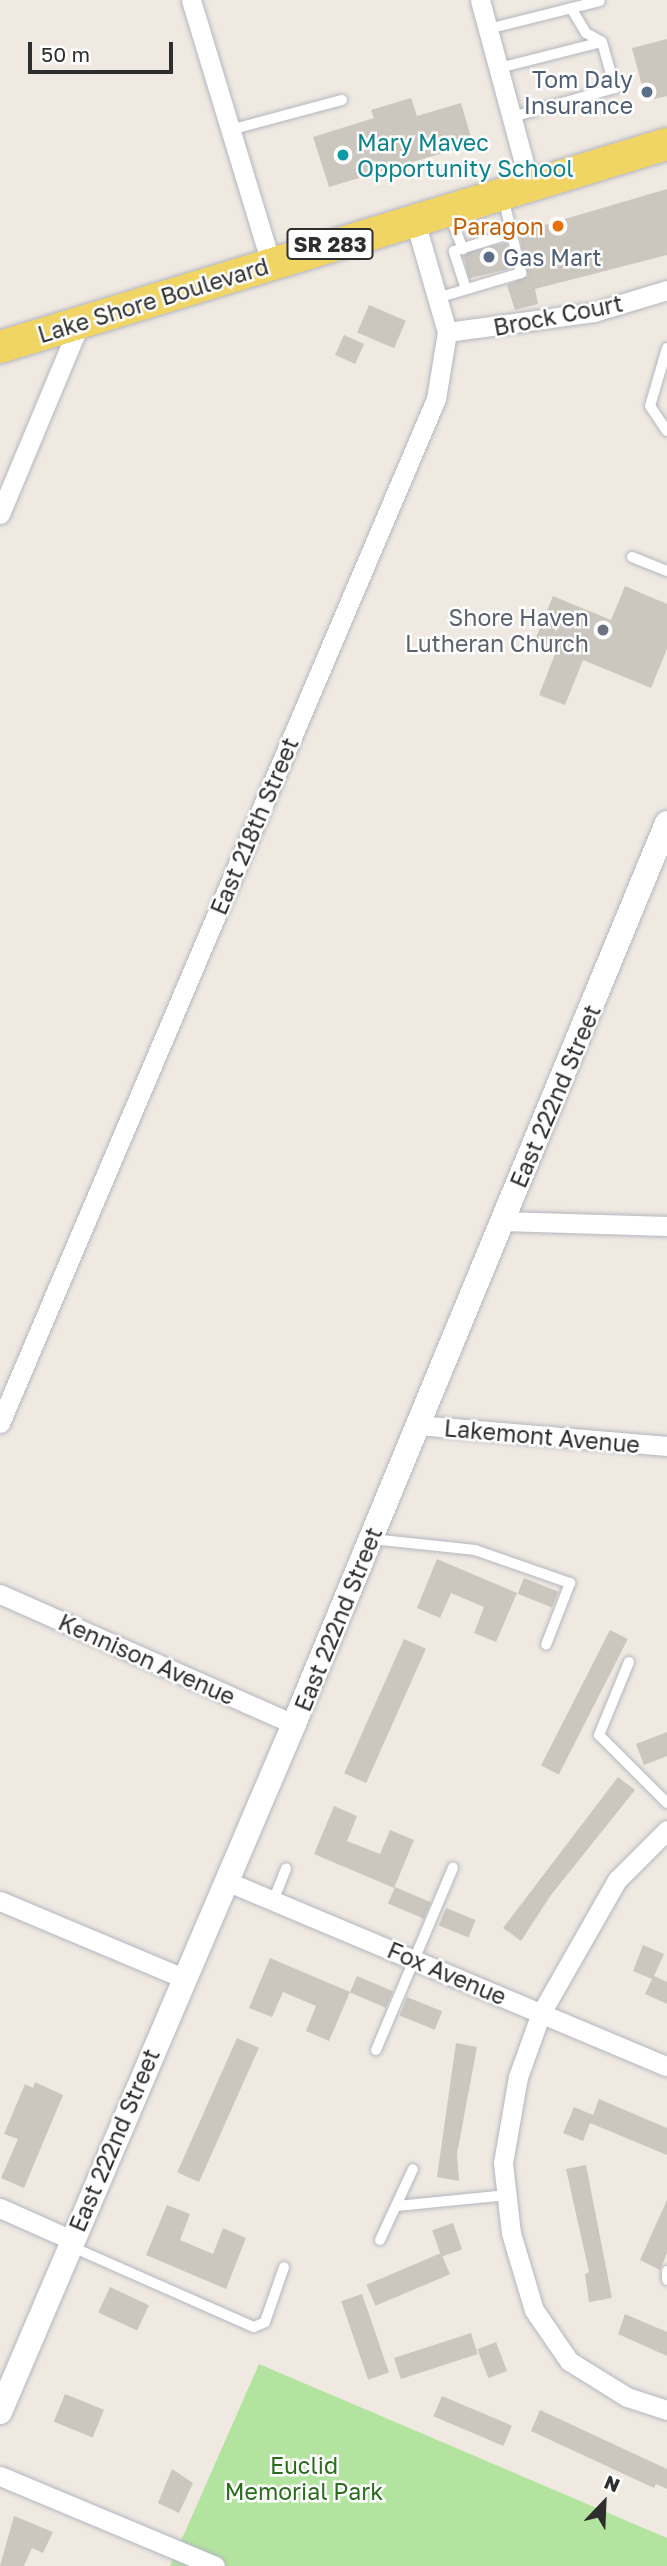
<!DOCTYPE html>
<html>
<head>
<meta charset="utf-8">
<style>
	body { margin:0 }
	#map { position:relative; width:667px; height:2566px; overflow:hidden; background:#efe9e1; font-family:"Golos Text",sans-serif }
	div>[style] { position:absolute }
	.green>* { inset:0; background:#b3e49f }
	.building>* { inset:0; background:#cbc7bf; transform-origin:0 0 }
	.roads { filter:drop-shadow(0 0 2px #b4b6c1) drop-shadow(0 0 2px #b4b6c1) }
	.service>* { height:10px; margin:-5px; padding:0 5px; transform-origin:5px; border-radius:5px; background:#fff }
	.minor>* { height:19px; margin:-9.5px; padding:0 9.5px; transform-origin:9.5px; border-radius:9.5px; background:#fff }
	.tertiary>* { height:24px; margin:-12px; padding:0 12px; transform-origin:12px; border-radius:12px; background:#fff }
	.primary>* { height:32px; margin:-16px; padding:0 16px; transform-origin:16px; border-radius:16px; background:#f0d565 }
	.dots>* { width:19px; height:19px; translate:-50% -50%; box-sizing:border-box; border:4px solid #fff; border-radius:50% }
	span { translate:-50% -50%; white-space:nowrap; text-align:center; line-height:1.15; -webkit-text-stroke:5px #fff; paint-order:stroke }
	.shield-label span { padding:2px 5px; background:#fff; border:2px solid; border-radius:5px; -webkit-text-stroke-width:0 }
	.shield-label { font-size:21px; color:#2e2e2e; font-weight:700 }
	.service-label { font-size:23px; color:#4e5e75 }
	.right { translate:-100% -50%; text-align:right }
	.left { translate:0 -50%; text-align:left }
	.culture-label { font-size:23px; color:#0d838f }
	.food-label { font-size:23px; color:#c56008 }
	.street-label { font-size:23px; color:#2e2e2e }
	.worship-label { font-size:23px; color:#5b616d }
	.park-label { font-size:23px; color:#2a6c1c }
	.north { position:absolute; left:569px; top:2468px; width:70px; height:70px; -webkit-text-stroke:5px #fff; paint-order:stroke; rotate:23deg; font-size:19px; font-weight:700; line-height:28px; text-align:center; color:#2e2e2e }
	.north::after { content:''; display:block; margin:auto; width:24px; height:32px; background:#2e2e2e; clip-path:polygon(50% 0,100% 100%,50% 72%,0 100%) }
	.scale { position:absolute; left:28px; top:42px; width:145px; height:32px; box-sizing:border-box; border:4px solid #2e2e2e; border-top:0; padding-left:9px; font-size:21px; line-height:24px; white-space:nowrap; color:#2e2e2e; -webkit-text-stroke:5px #fff; paint-order:stroke }
</style>
</head>
<body>
<div id="map">
	<div class="green">
		<i style="clip-path:polygon(259px 2364px,667px 2538px,667px 2566px,170px 2566px)"></i>
	</div>
	<div class="building">
		<i style="clip-path:polygon(667px 39px,667px 96px,646px 101px,632px 48px)"></i>
		<i style="clip-path:polygon(411px 98px,417px 116px,461px 103px,473px 144px,329px 187px,313px 137px,374px 118px,371px 110px)"></i>
		<i style="clip-path:polygon(667px 189px,667px 255px,535px 289px,538px 304px,515px 310px,507px 285px,528px 276px,520px 238px,524px 231px)"></i>
		<i style="left:506px;top:243px;width:26px;height:44px;rotate:77deg"></i>
		<i style="left:369px;top:305px;width:40px;height:30px;rotate:23deg"></i>
		<i style="left:344px;top:335px;width:22px;height:22px;rotate:24deg"></i>
		<i style="clip-path:polygon(625px 586px,667px 604px,667px 649px,651px 688px,583px 660px,565px 705px,539px 695px,557px 649px,535px 640px,553px 596px,611px 620px)"></i>
		<i style="clip-path:polygon(437px 1559px,517px 1593px,496px 1642px,474px 1633px,484px 1607px,451px 1593px,440px 1618px,417px 1608px)"></i>
		<i style="left:524px;top:1578px;width:37px;height:17px;rotate:22deg"></i>
		<i style="left:610px;top:1630px;width:20px;height:152px;rotate:27deg"></i>
		<i style="left:404px;top:1639px;width:24px;height:147px;rotate:24deg"></i>
		<i style="clip-path:polygon(667px 1732px,667px 1756px,644px 1765px,636px 1744px)"></i>
		<i style="clip-path:polygon(618px 1777px,635px 1790px,551px 1895px,521px 1941px,503px 1928px)"></i>
		<i style="clip-path:polygon(334px 1806px,357px 1816px,347px 1841px,380px 1854px,390px 1830px,414px 1840px,394px 1888px,314px 1854px)"></i>
		<i style="left:395px;top:1887px;width:39px;height:18px;rotate:23deg"></i>
		<i style="left:446px;top:1908px;width:32px;height:19px;rotate:22deg"></i>
		<i style="clip-path:polygon(643px 1945px,664px 1954px,654px 1976px,667px 1982px,667px 2004px,645px 1994px,652px 1979px,633px 1971px)"></i>
		<i style="clip-path:polygon(270px 1958px,350px 1992px,329px 2041px,306px 2031px,316px 2006px,283px 1992px,272px 2017px,249px 2008px)"></i>
		<i style="left:357px;top:1976px;width:39px;height:18px;rotate:23deg"></i>
		<i style="left:407px;top:1997px;width:38px;height:20px;rotate:22deg"></i>
		<i style="left:237px;top:2038px;width:24px;height:147px;rotate:24deg"></i>
		<i style="clip-path:polygon(456px 2043px,477px 2047px,457px 2154px,459px 2181px,437px 2177px)"></i>
		<i style="clip-path:polygon(35px 2082px,63px 2095px,24px 2188px,1px 2178px,18px 2139px,4px 2134px,25px 2084px,33px 2088px)"></i>
		<i style="clip-path:polygon(599px 2099px,667px 2128px,667px 2155px,590px 2123px,583px 2141px,563px 2133px,574px 2107px,593px 2115px)"></i>
		<i style="clip-path:polygon(586px 2165px,612px 2298px,589px 2302px,585px 2274px,589px 2272px,566px 2169px)"></i>
		<i style="clip-path:polygon(667px 2200px,667px 2253px,660px 2270px,640px 2260px)"></i>
		<i style="clip-path:polygon(167px 2205px,190px 2214px,180px 2240px,213px 2254px,223px 2228px,246px 2238px,226px 2289px,146px 2255px)"></i>
		<i style="left:453px;top:2223px;width:28px;height:22px;rotate:71deg"></i>
		<i style="left:441px;top:2253px;width:23px;height:81px;rotate:67deg"></i>
		<i style="left:110px;top:2287px;width:43px;height:28px;rotate:25deg"></i>
		<i style="left:362px;top:2294px;width:83px;height:22px;rotate:71deg"></i>
		<i style="clip-path:polygon(625px 2314px,667px 2332px,667px 2356px,618px 2334px)"></i>
		<i style="left:471px;top:2333px;width:22px;height:81px;rotate:72deg"></i>
		<i style="left:496px;top:2342px;width:31px;height:20px;rotate:69deg"></i>
		<i style="left:65px;top:2394px;width:42px;height:30px;rotate:22deg"></i>
		<i style="left:442px;top:2396px;width:76px;height:22px;rotate:23deg"></i>
		<i style="clip-path:polygon(540px 2410px,667px 2469px,667px 2489px,656px 2484px,654px 2488px,531px 2431px)"></i>
		<i style="clip-path:polygon(172px 2469px,193px 2483px,179px 2513px,158px 2503px)"></i>
		<i style="clip-path:polygon(14px 2516px,53px 2532px,43px 2553px,32px 2548px,24px 2566px,0 2566px)"></i>
	</div>
	<div class="roads">
		<div class="service">
			<i style="left:571px;top:8px;width:29px;rotate:59deg"></i>
			<i style="left:586px;top:33px;width:18px;rotate:29deg"></i>
			<i style="left:488px;top:29px;width:115px;rotate:-14deg"></i>
			<i style="left:499px;top:68px;width:106px;rotate:-14.2deg"></i>
			<i style="left:602px;top:42px;width:48px;rotate:74.2deg"></i>
			<i style="left:615px;top:88px;width:107px;rotate:164.3deg"></i>
			<i style="left:230px;top:130px;width:116px;rotate:-15deg"></i>
			<i style="left:449px;top:213px;width:39px;rotate:69deg"></i>
			<i style="left:466px;top:289px;width:40px;rotate:-108deg"></i>
			<i style="left:454px;top:251px;width:61px;rotate:-17.2deg"></i>
			<i style="left:437px;top:298px;width:88px;rotate:-16.6deg"></i>
			<i style="left:521px;top:273px;width:78px;rotate:-103.3deg"></i>
			<i style="left:667px;top:348px;width:60px;rotate:106.3deg"></i>
			<i style="left:650px;top:406px;width:30px;rotate:56deg"></i>
			<i style="left:632px;top:557px;width:38px;rotate:22deg"></i>
			<i style="left:372px;top:1539px;width:104px;rotate:6.1deg"></i>
			<i style="left:475px;top:1550px;width:101px;rotate:19.2deg"></i>
			<i style="left:570px;top:1583px;width:66px;rotate:111.2deg"></i>
			<i style="left:629px;top:1662px;width:79px;rotate:112.3deg"></i>
			<i style="left:599px;top:1735px;width:96px;rotate:45deg"></i>
			<i style="left:273px;top:1901px;width:35px;rotate:-68deg"></i>
			<i style="left:376px;top:2050px;width:198px;rotate:-67.1deg"></i>
			<i style="left:397px;top:2206px;width:111px;rotate:-5.7deg"></i>
			<i style="left:380px;top:2240px;width:78px;rotate:-65.1deg"></i>
			<i style="left:70px;top:2246px;width:201px;rotate:23.8deg"></i>
			<i style="left:254px;top:2327px;width:12px;rotate:-24deg"></i>
			<i style="left:265px;top:2322px;width:58px;rotate:-70.9deg"></i>
			<i style="left:667px;top:2271px;width:9px;rotate:90deg"></i>
		</div>
		<div class="minor">
			<i style="left:191px;top:0;width:275px;rotate:73.1deg"></i>
			<i style="left:480px;top:0;width:192px;rotate:74.9deg"></i>
			<i style="left:447px;top:332px;width:148px;rotate:-7.7deg"></i>
			<i style="left:594px;top:312px;width:76px;rotate:-16.8deg"></i>
			<i style="left:0;top:514px;width:205px;rotate:-67.3deg"></i>
			<i style="left:503px;top:1221px;width:164px;rotate:1.7deg"></i>
			<i style="left:0;top:1423px;width:1113px;rotate:-66.94deg"></i>
			<i style="left:436px;top:399px;width:68px;rotate:-80.7deg"></i>
			<i style="left:447px;top:332px;width:119px;rotate:-106.1deg"></i>
			<i style="left:418px;top:1425px;width:250px;rotate:4.8deg"></i>
			<i style="left:0;top:1594px;width:321px;rotate:23.9deg"></i>
			<i style="left:667px;top:1830px;width:71px;rotate:135deg"></i>
			<i style="left:617px;top:1880px;width:153px;rotate:119.7deg"></i>
			<i style="left:541px;top:2013px;width:68px;rotate:109.8deg"></i>
			<i style="left:518px;top:2077px;width:87px;rotate:99.9deg"></i>
			<i style="left:503px;top:2163px;width:70px;rotate:83.5deg"></i>
			<i style="left:511px;top:2233px;width:80px;rotate:73.4deg"></i>
			<i style="left:534px;top:2310px;width:62px;rotate:55.5deg"></i>
			<i style="left:569px;top:2361px;width:68px;rotate:31.8deg"></i>
			<i style="left:627px;top:2397px;width:42px;rotate:18deg"></i>
			<i style="left:226px;top:1881px;width:478px;rotate:22.8deg"></i>
			<i style="left:0;top:1901px;width:199px;rotate:22.8deg"></i>
			<i style="left:0;top:2208px;width:79px;rotate:24deg"></i>
			<i style="left:0;top:2476px;width:233px;rotate:22.7deg"></i>
		</div>
		<div class="tertiary">
			<i style="left:0;top:2412px;width:748px;rotate:-66.86deg"></i>
			<i style="left:294px;top:1724px;width:975px;rotate:-67.51deg"></i>
		</div>
		<div class="primary">
			<i style="left:0;top:347px;width:697px;rotate:-16.93deg"></i>
		</div>
	</div>
	<div class="dots">
		<i style="left:647px;top:92px;background:#5c6f8a"></i>
		<i style="left:343px;top:155px;background:#0f9aa8"></i>
		<i style="left:558px;top:226px;background:#e8710a"></i>
		<i style="left:489px;top:257px;background:#5c6f8a"></i>
		<i style="left:603px;top:630px;background:#6b7280"></i>
	</div>
	<div class="shield-label">
		<span style="left:330px;top:244px">SR 283</span>
	</div>
	<div class="service-label">
		<span class="right" style="left:633px;top:92px">Tom Daly<br>Insurance</span>
		<span class="left" style="left:503px;top:257px">Gas Mart</span>
	</div>
	<div class="culture-label">
		<span class="left" style="left:357px;top:155px">Mary Mavec<br>Opportunity School</span>
	</div>
	<div class="food-label">
		<span class="right" style="left:544px;top:226px">Paragon</span>
	</div>
	<div class="street-label">
		<span style="left:153px;top:300px;rotate:-17deg">Lake Shore Boulevard</span>
		<span style="left:558px;top:315px;rotate:-11deg">Brock Court</span>
		<span style="left:254px;top:826px;rotate:-67deg">East 218th Street</span>
		<span style="left:555px;top:1096px;rotate:-67deg">East 222nd Street</span>
		<span style="left:542px;top:1436px;rotate:5deg">Lakemont Avenue</span>
		<span style="left:338px;top:1619px;rotate:-68deg">East 222nd Street</span>
		<span style="left:147px;top:1659px;rotate:24deg">Kennison Avenue</span>
		<span style="left:447px;top:1973px;rotate:23deg">Fox Avenue</span>
		<span style="left:114px;top:2140px;rotate:-67deg">East 222nd Street</span>
	</div>
	<div class="worship-label">
		<span class="right" style="left:589px;top:630px">Shore Haven<br>Lutheran Church</span>
	</div>
	<div class="park-label">
		<span style="left:304px;top:2478px">Euclid<br>Memorial Park</span>
	</div>
	<div class="north">N</div>
	<div class="scale">50 m</div>
</div>
</body>
</html>
